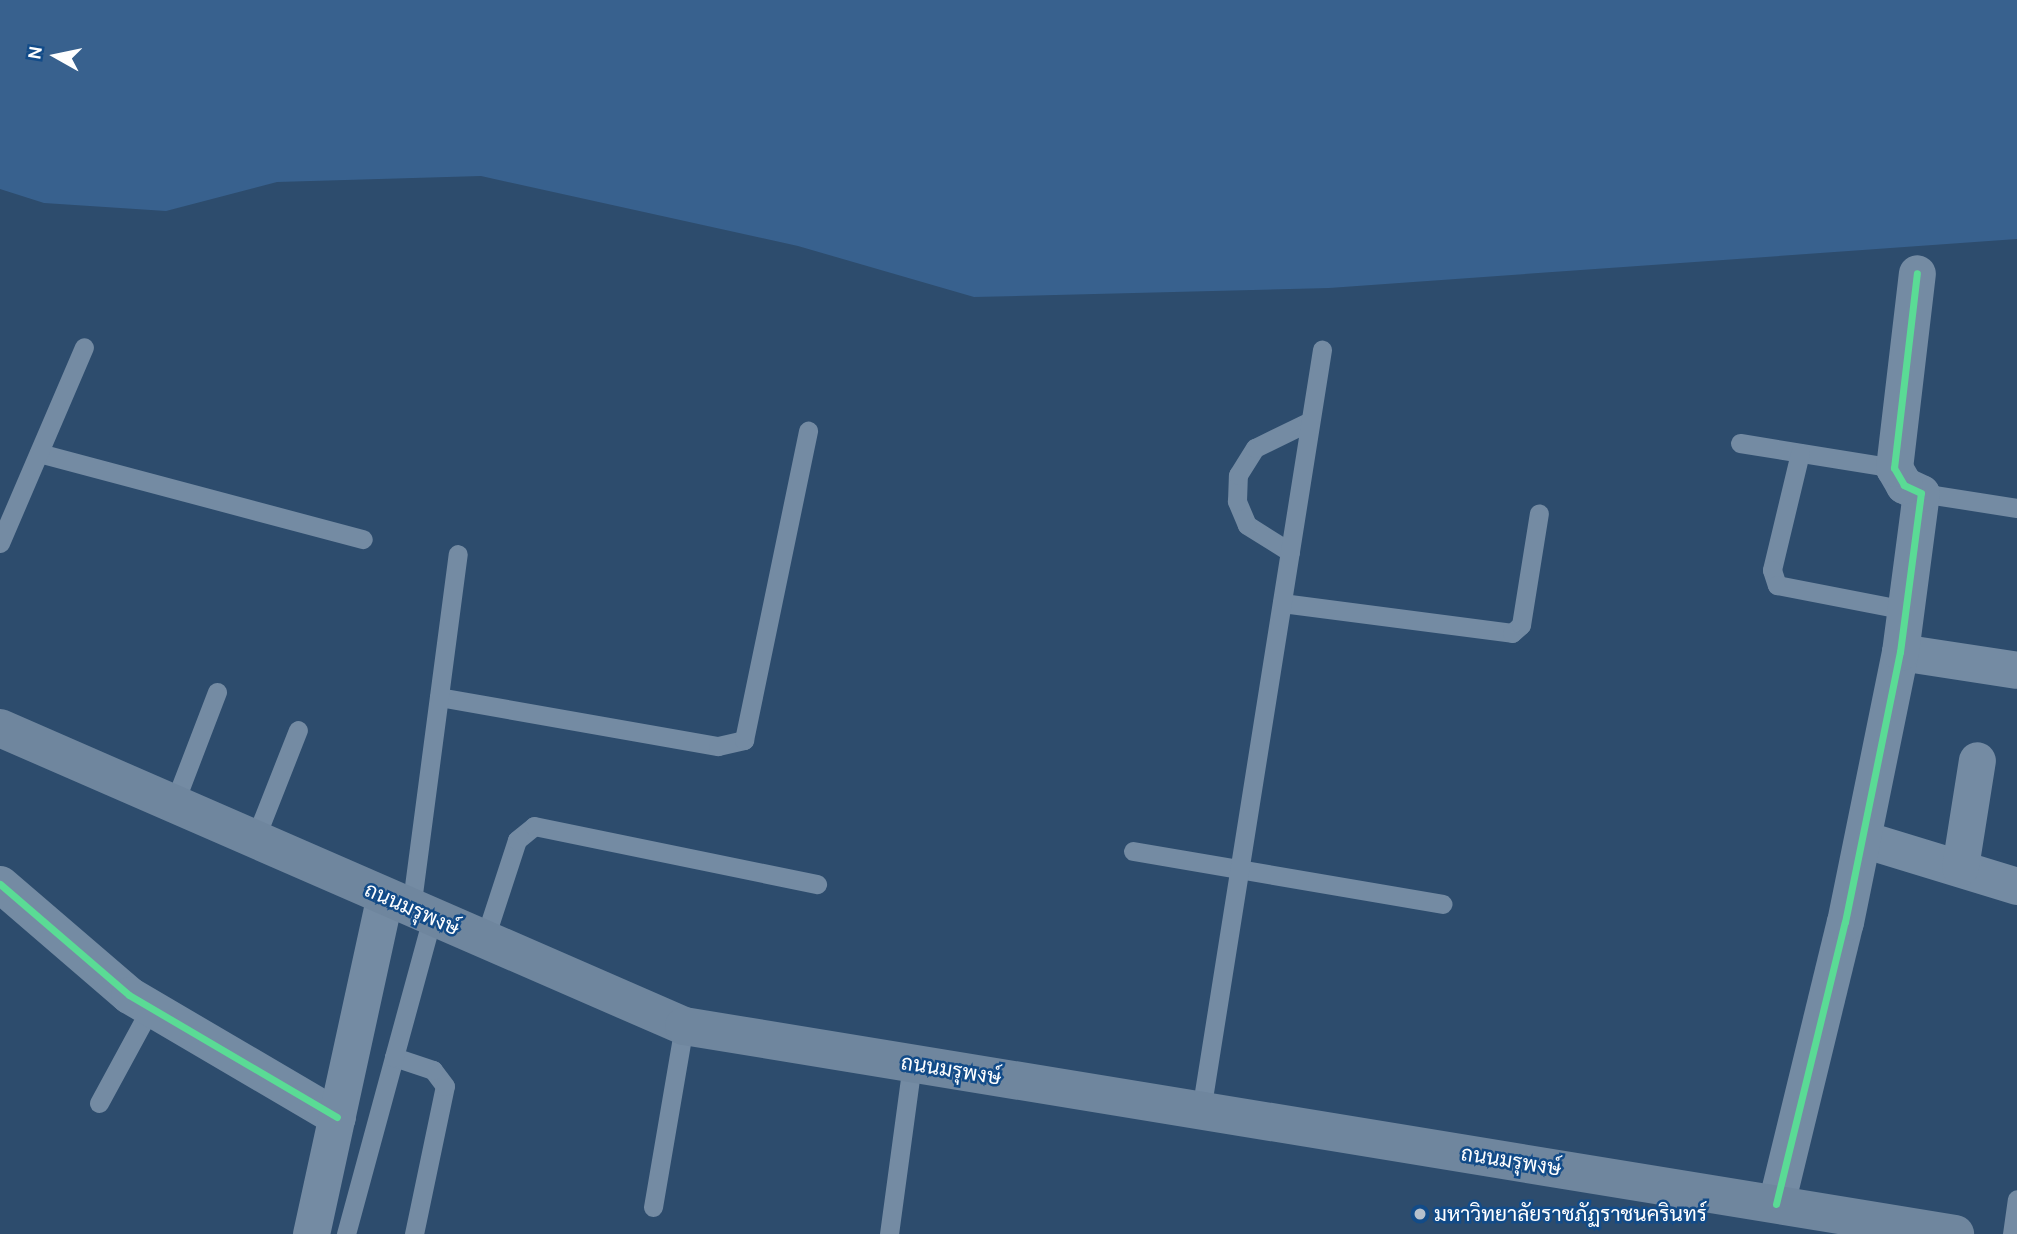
<!DOCTYPE html>
<html>
<head>
<meta charset="utf-8">
<style>
	body { margin:0 }
	#map { position:relative; width:2017px; height:1234px; overflow:hidden; background:#2d4c6d; font-family:Karla,Sarabun,sans-serif }
	div>[style] { position:absolute }
	.water>* { inset:0; background:#38618e }
	.service>* { height:19px; margin:-9.5px; padding:0 9.5px; transform-origin:9.5px; border-radius:9.5px; background:#748ba3 }
	.minor>* { height:37px; margin:-18.5px; padding:0 18.5px; transform-origin:18.5px; border-radius:18.5px; background:#748ba3 }
	.secondary>* { height:38px; margin:-19px; padding:0 19px; transform-origin:19px; border-radius:19px; background:#6f869e }
	.cycleway>* { height:7px; margin:-3.5px; padding:0 3.5px; transform-origin:3.5px; border-radius:3.5px; background:#5adb95 }
	.dots>* { width:19px; height:19px; translate:-50% -50%; box-sizing:border-box; border:4px solid #124b88; border-radius:50% }
	span { translate:-50% -50%; white-space:nowrap; text-align:center; line-height:1.15; -webkit-text-stroke:5px #124b88; paint-order:stroke }
	.street-label { font-size:21px; color:#fff }
	.poi-label { font-size:21px; color:#fff }
	.left { translate:0 -50%; text-align:left }
	.north { position:absolute; left:21px; top:21px; width:70px; height:70px; -webkit-text-stroke:5px #124b88; paint-order:stroke; rotate:279deg; font-size:19px; font-weight:700; line-height:28px; text-align:center; color:#fff }
	.north::after { content:''; display:block; margin:auto; width:24px; height:32px; background:#fff; clip-path:polygon(50% 0,100% 100%,50% 72%,0 100%) }
</style>
</head>
<body>
<div id="map">
	<div class="water">
		<i style="clip-path:polygon(0 0,2017px 0,2017px 239px,1329px 288px,974px 297px,798px 246px,481px 176px,277px 182px,166px 211px,44px 203px,0 189px)"></i>
	</div>
	<div class="service">
		<i style="left:1740px;top:443px;width:156px;rotate:9.2deg"></i>
		<i style="left:39px;top:453px;width:335px;rotate:14.9deg"></i>
		<i style="left:1800px;top:453px;width:120px;rotate:103.5deg"></i>
		<i style="left:1772px;top:570px;width:16px;rotate:72deg"></i>
		<i style="left:1777px;top:585px;width:131px;rotate:11deg"></i>
		<i style="left:1921px;top:493px;width:97px;rotate:8.9deg"></i>
		<i style="left:0;top:543px;width:213px;rotate:-66.8deg"></i>
		<i style="left:1290px;top:552px;width:51px;rotate:-147.9deg"></i>
		<i style="left:1247px;top:525px;width:26px;rotate:-113deg"></i>
		<i style="left:1237px;top:501px;width:26px;rotate:-88deg"></i>
		<i style="left:1238px;top:475px;width:32px;rotate:-58deg"></i>
		<i style="left:1255px;top:448px;width:61px;rotate:-26.1deg"></i>
		<i style="left:1282px;top:603px;width:232px;rotate:7.4deg"></i>
		<i style="left:1512px;top:633px;width:12px;rotate:-42deg"></i>
		<i style="left:1521px;top:625px;width:113px;rotate:-80.9deg"></i>
		<i style="left:439px;top:697px;width:283px;rotate:10deg"></i>
		<i style="left:718px;top:746px;width:27px;rotate:-13deg"></i>
		<i style="left:744px;top:740px;width:316px;rotate:-78.3deg"></i>
		<i style="left:174px;top:804px;width:120px;rotate:-69deg"></i>
		<i style="left:255px;top:839px;width:117px;rotate:-68.5deg"></i>
		<i style="left:1133px;top:851px;width:314px;rotate:9.7deg"></i>
		<i style="left:411px;top:909px;width:358px;rotate:-82.5deg"></i>
		<i style="left:484px;top:941px;width:106px;rotate:-71.9deg"></i>
		<i style="left:517px;top:840px;width:22px;rotate:-39deg"></i>
		<i style="left:534px;top:826px;width:289px;rotate:11.6deg"></i>
		<i style="left:99px;top:1103px;width:107px;rotate:-61.5deg"></i>
		<i style="left:1201px;top:1111px;width:771px;rotate:-80.97deg"></i>
		<i style="left:653px;top:1207px;width:184px;rotate:-80.3deg"></i>
		<i style="left:346px;top:1234px;width:183px;rotate:-74.8deg"></i>
		<i style="left:414px;top:1234px;width:151px;rotate:-78.2deg"></i>
		<i style="left:445px;top:1086px;width:20px;rotate:-127deg"></i>
		<i style="left:433px;top:1070px;width:41px;rotate:-161.6deg"></i>
		<i style="left:394px;top:1057px;width:144px;rotate:-74.7deg"></i>
		<i style="left:889px;top:1234px;width:172px;rotate:-82.3deg"></i>
		<i style="left:2012px;top:1234px;width:35px;rotate:-82deg"></i>
	</div>
	<div class="minor">
		<i style="left:1900px;top:652px;width:118px;rotate:8.7deg"></i>
		<i style="left:1863px;top:839px;width:161px;rotate:17deg"></i>
		<i style="left:1960px;top:867px;width:108px;rotate:-81deg"></i>
		<i style="left:0;top:884px;width:170px;rotate:40.7deg"></i>
		<i style="left:129px;top:995px;width:241px;rotate:30.4deg"></i>
		<i style="left:1776px;top:1204px;width:290px;rotate:-76.3deg"></i>
		<i style="left:1845px;top:922px;width:276px;rotate:-78.5deg"></i>
		<i style="left:1900px;top:652px;width:160px;rotate:-82.5deg"></i>
		<i style="left:1921px;top:493px;width:19px;rotate:-155deg"></i>
		<i style="left:1904px;top:485px;width:20px;rotate:-120deg"></i>
		<i style="left:1894px;top:468px;width:196px;rotate:-83.3deg"></i>
		<i style="left:311px;top:1234px;width:346px;rotate:-77.7deg"></i>
	</div>
	<div class="secondary">
		<i style="left:0;top:728px;width:746px;rotate:23.54deg"></i>
		<i style="left:684px;top:1026px;width:1288px;rotate:9.29deg"></i>
	</div>
	<div class="cycleway">
		<i style="left:0;top:884px;width:170px;rotate:40.7deg"></i>
		<i style="left:129px;top:995px;width:241px;rotate:30.4deg"></i>
		<i style="left:1776px;top:1204px;width:290px;rotate:-76.3deg"></i>
		<i style="left:1845px;top:922px;width:276px;rotate:-78.5deg"></i>
		<i style="left:1900px;top:652px;width:160px;rotate:-82.5deg"></i>
		<i style="left:1921px;top:493px;width:19px;rotate:-155deg"></i>
		<i style="left:1904px;top:485px;width:20px;rotate:-120deg"></i>
		<i style="left:1894px;top:468px;width:196px;rotate:-83.3deg"></i>
	</div>
	<div class="dots">
		<i style="left:1420px;top:1214px;background:#b6c0cc"></i>
	</div>
	<div class="street-label">
		<span style="left:412px;top:909px;rotate:24deg">ถนนมรุพงษ์</span>
		<span style="left:951px;top:1070px;rotate:9deg">ถนนมรุพงษ์</span>
		<span style="left:1511px;top:1161px;rotate:9deg">ถนนมรุพงษ์</span>
	</div>
	<div class="poi-label">
		<span class="left" style="left:1434px;top:1214px">มหาวิทยาลัยราชภัฏราชนครินทร์</span>
	</div>
	<div class="north">N</div>
</div>
</body>
</html>
